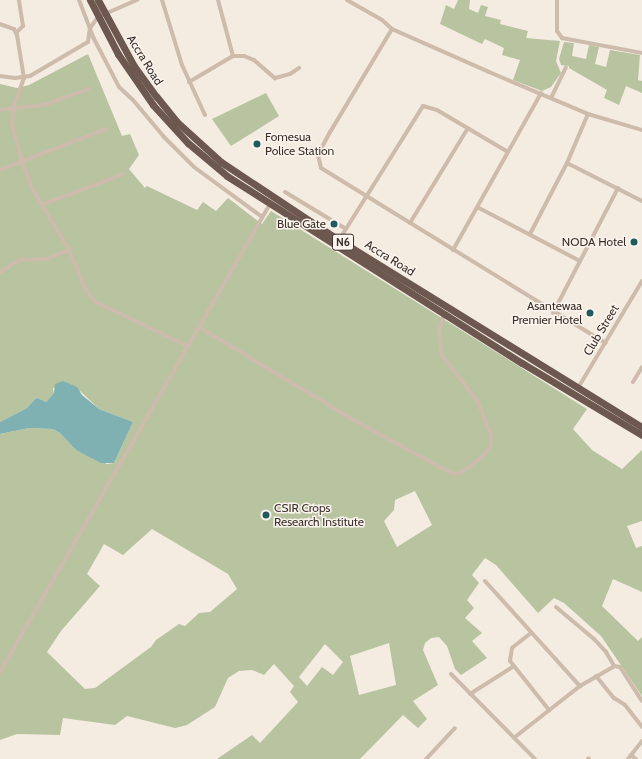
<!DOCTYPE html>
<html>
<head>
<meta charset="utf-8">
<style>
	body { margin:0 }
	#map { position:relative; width:642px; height:759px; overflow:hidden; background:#f4ebe1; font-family:Cabin,sans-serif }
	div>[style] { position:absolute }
	.green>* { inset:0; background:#b8c4a0 }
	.water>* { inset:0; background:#7fb0b2 }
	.minor>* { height:4px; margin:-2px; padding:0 2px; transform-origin:2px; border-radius:2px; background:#cdbbac }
	.trunk>* { height:7px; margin:-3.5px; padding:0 3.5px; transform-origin:3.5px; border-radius:3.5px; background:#6c584f }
	.dots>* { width:11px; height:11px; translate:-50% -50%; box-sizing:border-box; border:2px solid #fbf5ee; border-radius:50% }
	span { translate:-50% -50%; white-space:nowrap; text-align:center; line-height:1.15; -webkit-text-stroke:3px #fbf5ee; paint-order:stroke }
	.shield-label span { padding:1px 3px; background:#fbf5ee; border:1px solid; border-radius:3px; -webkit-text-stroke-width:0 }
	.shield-label { font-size:11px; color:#3b302b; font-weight:700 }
	.street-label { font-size:12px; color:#3b302b }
	.poi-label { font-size:12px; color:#3b302b }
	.left { translate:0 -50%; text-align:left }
	.right { translate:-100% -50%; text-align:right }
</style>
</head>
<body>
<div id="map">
	<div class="green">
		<i style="clip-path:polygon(458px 0,470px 0,469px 9px,478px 13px,481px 5px,488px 7px,485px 16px,501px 20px,500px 24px,528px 31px,526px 38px,560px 41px,556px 61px,561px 73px,551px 87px,542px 91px,513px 80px,520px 60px,502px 55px,504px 48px,485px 39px,482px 44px,440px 24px,446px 5px,454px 9px)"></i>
		<i style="clip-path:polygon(564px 42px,574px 43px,572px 56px,586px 59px,589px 45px,599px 47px,595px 64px,606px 67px,610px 50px,640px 55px,638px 80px,642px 81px,642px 93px,626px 86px,619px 105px,604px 98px,607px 90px,569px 68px,569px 66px,561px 65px,559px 59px)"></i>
		<i style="clip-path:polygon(evenodd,88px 54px,122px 136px,130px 134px,139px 155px,129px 169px,145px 188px,147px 186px,197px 210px,203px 202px,216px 211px,228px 198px,262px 224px,271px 211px,587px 409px,573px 429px,592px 450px,622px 469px,642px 450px,642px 521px,627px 526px,636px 548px,642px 546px,642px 592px,613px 579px,602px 606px,638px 641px,642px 637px,642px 696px,601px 636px,564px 603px,554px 598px,538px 613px,496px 565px,485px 558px,472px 575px,479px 583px,467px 600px,474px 608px,465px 618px,482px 633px,472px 641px,487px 658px,461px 675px,455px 669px,447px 646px,439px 637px,431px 638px,425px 643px,423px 650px,438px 685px,413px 701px,427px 719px,418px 728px,403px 715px,360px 759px,217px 759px,252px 735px,260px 743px,298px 702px,290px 692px,294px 686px,274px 664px,264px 675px,252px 670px,239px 671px,228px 678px,215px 707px,187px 725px,175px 728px,127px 716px,115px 725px,63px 718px,60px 735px,17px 734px,0 740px,0 434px,29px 428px,53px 429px,60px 433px,76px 450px,107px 464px,114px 463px,133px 422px,99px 409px,80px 391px,53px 388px,54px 393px,46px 402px,38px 398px,35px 399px,27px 408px,0 422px,0 84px,17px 88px,29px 85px,88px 54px,415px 491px,432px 525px,397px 547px,384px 521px,394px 510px,395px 500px,415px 491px,88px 54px,152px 529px,228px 574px,237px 589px,210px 612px,199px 613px,185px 626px,179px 624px,156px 640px,151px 647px,95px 688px,85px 689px,47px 652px,61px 631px,100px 586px,87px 574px,104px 544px,123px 555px,152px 529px,88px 54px,389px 643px,396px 685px,359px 695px,350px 656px,389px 643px,88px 54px,325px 644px,343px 662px,333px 675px,322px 667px,307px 686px,299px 677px,325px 644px)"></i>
		<i style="clip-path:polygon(266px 93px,279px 116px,231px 146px,212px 119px)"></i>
	</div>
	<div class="water">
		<i style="clip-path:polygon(63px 381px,77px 387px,82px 395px,99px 409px,133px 422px,114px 463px,101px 463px,76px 450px,60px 433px,53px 429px,29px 428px,0 434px,0 422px,27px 408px,35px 399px,38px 398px,46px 402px,54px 393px,55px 384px)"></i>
	</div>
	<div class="minor">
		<i style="left:79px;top:0;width:40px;rotate:69deg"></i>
		<i style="left:93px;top:37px;width:56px;rotate:62.5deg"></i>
		<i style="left:119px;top:87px;width:19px;rotate:43deg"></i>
		<i style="left:133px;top:100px;width:48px;rotate:50deg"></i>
		<i style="left:164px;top:137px;width:42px;rotate:45deg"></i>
		<i style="left:194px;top:167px;width:84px;rotate:36.3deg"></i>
		<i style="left:162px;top:0;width:68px;rotate:72.9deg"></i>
		<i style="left:182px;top:65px;width:55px;rotate:65.3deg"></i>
		<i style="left:347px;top:0;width:40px;rotate:29.7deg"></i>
		<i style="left:382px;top:20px;width:13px;rotate:42deg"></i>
		<i style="left:392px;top:29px;width:106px;rotate:23.9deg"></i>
		<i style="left:489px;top:72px;width:108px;rotate:23deg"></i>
		<i style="left:588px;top:114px;width:56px;rotate:16.5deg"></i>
		<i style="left:557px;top:0;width:31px;rotate:90deg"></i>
		<i style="left:557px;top:31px;width:9px;rotate:54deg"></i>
		<i style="left:562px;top:38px;width:81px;rotate:10.6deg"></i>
		<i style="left:0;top:24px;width:15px;rotate:20deg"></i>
		<i style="left:14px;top:29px;width:7px;rotate:63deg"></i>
		<i style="left:17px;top:35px;width:44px;rotate:80.8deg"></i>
		<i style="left:24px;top:78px;width:33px;rotate:110deg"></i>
		<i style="left:13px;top:109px;width:15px;rotate:94deg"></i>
		<i style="left:12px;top:124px;width:39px;rotate:75deg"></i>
		<i style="left:22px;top:162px;width:30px;rotate:69deg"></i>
		<i style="left:33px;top:190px;width:70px;rotate:59deg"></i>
		<i style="left:69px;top:250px;width:43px;rotate:67deg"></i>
		<i style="left:86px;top:290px;width:14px;rotate:54deg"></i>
		<i style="left:94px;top:301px;width:104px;rotate:25.6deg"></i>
		<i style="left:392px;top:29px;width:120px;rotate:121deg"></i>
		<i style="left:330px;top:132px;width:26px;rotate:118deg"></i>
		<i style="left:318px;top:155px;width:13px;rotate:77deg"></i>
		<i style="left:321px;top:168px;width:334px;rotate:31.6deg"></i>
		<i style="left:16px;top:33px;width:10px;rotate:-45deg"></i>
		<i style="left:23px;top:26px;width:26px;rotate:-99deg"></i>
		<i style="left:233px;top:56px;width:11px"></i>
		<i style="left:244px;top:56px;width:11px;rotate:22deg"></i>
		<i style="left:254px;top:60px;width:28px;rotate:41deg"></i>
		<i style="left:275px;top:78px;width:16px;rotate:-15deg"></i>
		<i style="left:290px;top:74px;width:11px;rotate:-34deg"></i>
		<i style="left:0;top:76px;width:15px;rotate:8deg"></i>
		<i style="left:15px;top:78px;width:15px;rotate:-8deg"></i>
		<i style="left:30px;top:76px;width:67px;rotate:-30.4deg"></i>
		<i style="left:88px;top:42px;width:14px;rotate:-82deg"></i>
		<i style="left:90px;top:28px;width:14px;rotate:-54deg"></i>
		<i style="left:98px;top:17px;width:43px;rotate:-23.6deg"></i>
		<i style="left:189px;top:82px;width:51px;rotate:-30.6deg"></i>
		<i style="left:233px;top:56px;width:58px;rotate:-105deg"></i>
		<i style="left:551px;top:98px;width:34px;rotate:-64deg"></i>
		<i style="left:0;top:110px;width:44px;rotate:-6.5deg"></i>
		<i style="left:44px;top:105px;width:48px;rotate:-19.6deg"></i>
		<i style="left:567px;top:163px;width:84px;rotate:26.9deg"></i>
		<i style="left:0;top:170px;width:114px;rotate:-21.1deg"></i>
		<i style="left:285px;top:192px;width:71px;rotate:31.2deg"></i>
		<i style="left:41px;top:205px;width:89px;rotate:-20.5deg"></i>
		<i style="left:479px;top:208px;width:114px;rotate:27.7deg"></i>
		<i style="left:410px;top:223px;width:111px;rotate:-58.6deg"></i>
		<i style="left:530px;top:234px;width:80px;rotate:-62.5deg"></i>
		<i style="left:567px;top:163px;width:53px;rotate:-66.8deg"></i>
		<i style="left:339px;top:240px;width:158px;rotate:-57.9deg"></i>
		<i style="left:423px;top:106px;width:15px;rotate:16deg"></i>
		<i style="left:437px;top:110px;width:82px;rotate:30.6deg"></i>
		<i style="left:453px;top:250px;width:180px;rotate:-60.7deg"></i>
		<i style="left:0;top:272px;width:22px;rotate:-32deg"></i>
		<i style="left:19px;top:260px;width:28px;rotate:-2deg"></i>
		<i style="left:47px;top:259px;width:24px;rotate:-22deg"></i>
		<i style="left:553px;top:313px;width:141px;rotate:-62.5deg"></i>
		<i style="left:199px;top:327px;width:187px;rotate:31deg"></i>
		<i style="left:359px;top:423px;width:107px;rotate:28.5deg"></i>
		<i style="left:453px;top:474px;width:8px;rotate:-7deg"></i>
		<i style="left:461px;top:473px;width:28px;rotate:-38deg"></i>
		<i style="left:483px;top:456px;width:11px;rotate:-52deg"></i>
		<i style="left:490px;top:447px;width:12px;rotate:-85deg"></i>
		<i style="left:491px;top:435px;width:35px;rotate:-112deg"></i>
		<i style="left:478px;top:402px;width:59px;rotate:-127.5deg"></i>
		<i style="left:442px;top:355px;width:24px;rotate:-97deg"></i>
		<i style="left:439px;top:331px;width:18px;rotate:-74deg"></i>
		<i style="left:633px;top:382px;width:17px;rotate:-59deg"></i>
		<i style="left:578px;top:388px;width:125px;rotate:-59.1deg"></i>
		<i style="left:485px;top:581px;width:142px;rotate:47.9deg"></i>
		<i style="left:556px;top:607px;width:50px;rotate:40.1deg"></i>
		<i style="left:594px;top:639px;width:18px;rotate:47deg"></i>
		<i style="left:606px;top:652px;width:16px;rotate:60deg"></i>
		<i style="left:531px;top:633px;width:24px;rotate:142deg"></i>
		<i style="left:512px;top:648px;width:13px;rotate:99deg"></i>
		<i style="left:510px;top:661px;width:63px;rotate:51.5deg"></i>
		<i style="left:0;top:672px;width:540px;rotate:-60.02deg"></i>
		<i style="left:451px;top:674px;width:120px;rotate:45.3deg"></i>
		<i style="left:596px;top:676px;width:28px;rotate:51deg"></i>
		<i style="left:614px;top:698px;width:13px;rotate:32deg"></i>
		<i style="left:625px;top:705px;width:28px;rotate:52deg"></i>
		<i style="left:470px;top:694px;width:52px;rotate:-32.5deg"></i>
		<i style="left:515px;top:737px;width:83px;rotate:-38.1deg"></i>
		<i style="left:580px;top:686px;width:39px;rotate:-30deg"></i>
		<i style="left:614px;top:666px;width:6px;rotate:9deg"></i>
		<i style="left:620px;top:667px;width:40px;rotate:57.1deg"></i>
		<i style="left:631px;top:755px;width:6px;rotate:39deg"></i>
		<i style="left:426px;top:759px;width:42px;rotate:-46.9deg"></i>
		<i style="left:588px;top:759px;width:1px;rotate:-45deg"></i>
		<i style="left:628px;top:759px;width:23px;rotate:-52deg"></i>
	</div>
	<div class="trunk">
		<i style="left:90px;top:0;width:61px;rotate:62.6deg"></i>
		<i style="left:118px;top:54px;width:62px;rotate:55.5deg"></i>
		<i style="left:153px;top:105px;width:52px;rotate:47.4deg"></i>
		<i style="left:188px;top:143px;width:51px;rotate:40.2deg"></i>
		<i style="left:227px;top:176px;width:349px;rotate:32.4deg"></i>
		<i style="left:522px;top:363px;width:140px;rotate:31deg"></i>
		<i style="left:98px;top:0;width:75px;rotate:61.4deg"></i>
		<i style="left:134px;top:66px;width:37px;rotate:54deg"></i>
		<i style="left:156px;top:96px;width:33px;rotate:51deg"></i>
		<i style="left:177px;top:122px;width:59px;rotate:42.3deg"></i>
		<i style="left:221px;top:162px;width:141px;rotate:33.5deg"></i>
		<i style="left:339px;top:240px;width:356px;rotate:31.7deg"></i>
	</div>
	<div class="dots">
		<i style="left:257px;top:144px;background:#1f5a5e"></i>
		<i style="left:334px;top:224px;background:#1f5a5e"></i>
		<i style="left:634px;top:242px;background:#1f5a5e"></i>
		<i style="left:590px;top:313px;background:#1f5a5e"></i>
		<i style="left:266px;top:515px;background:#1f5a5e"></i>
	</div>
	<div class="shield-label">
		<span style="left:343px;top:242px">N6</span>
	</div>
	<div class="street-label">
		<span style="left:145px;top:60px;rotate:58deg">Accra Road</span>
		<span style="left:390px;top:258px;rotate:32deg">Accra Road</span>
		<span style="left:601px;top:330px;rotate:-59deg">Club Street</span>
	</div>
	<div class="poi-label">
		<span class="left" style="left:265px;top:144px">Fomesua<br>Police Station</span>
		<span class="right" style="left:326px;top:224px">Blue Gate</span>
		<span class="right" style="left:626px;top:242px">NODA Hotel</span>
		<span class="right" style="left:582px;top:313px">Asantewaa<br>Premier Hotel</span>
		<span class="left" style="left:274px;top:515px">CSIR Crops<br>Research Institute</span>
	</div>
</div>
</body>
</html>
